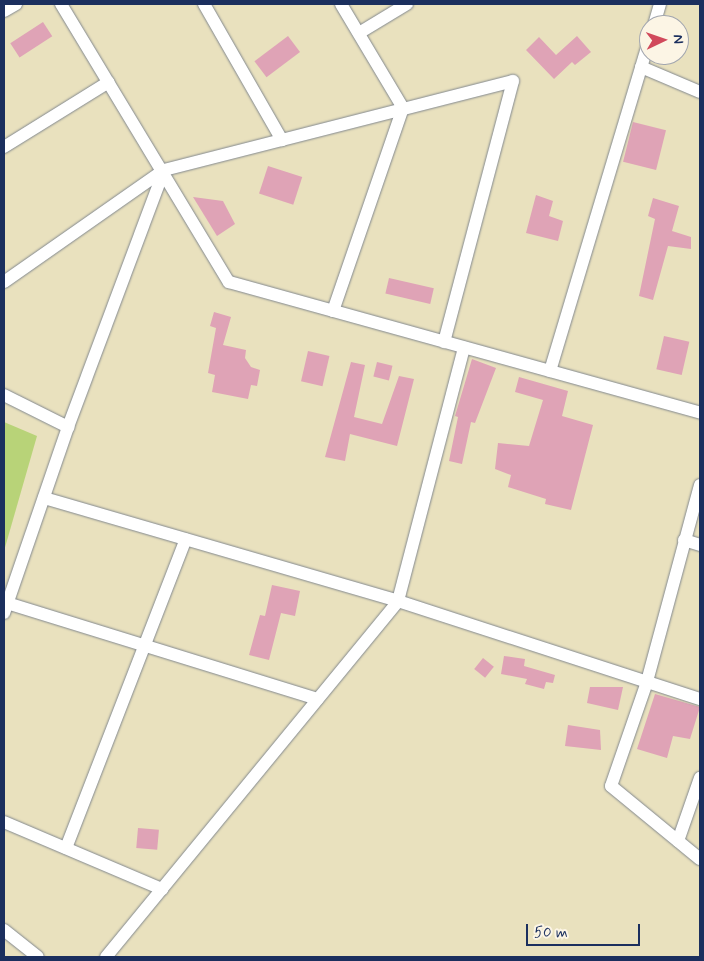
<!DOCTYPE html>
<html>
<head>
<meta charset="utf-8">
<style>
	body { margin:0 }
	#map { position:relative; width:704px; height:961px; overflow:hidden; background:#e9e1be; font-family:Mynerve,sans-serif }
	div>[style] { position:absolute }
	.green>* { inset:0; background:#b8d378 }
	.building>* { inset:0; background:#dfa3b6; transform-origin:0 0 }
	.roads { filter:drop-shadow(0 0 1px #82888e) drop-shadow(0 0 1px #82888e) }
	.street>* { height:12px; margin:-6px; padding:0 6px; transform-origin:6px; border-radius:6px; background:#fff }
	span { translate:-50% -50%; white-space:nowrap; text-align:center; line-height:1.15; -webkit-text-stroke:5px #fcf5e5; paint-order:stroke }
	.frame { position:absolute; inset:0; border:5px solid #1b2f5e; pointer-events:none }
	.north { position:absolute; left:639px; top:15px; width:50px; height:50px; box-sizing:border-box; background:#fcf5e5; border:1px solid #a2a6af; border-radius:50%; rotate:87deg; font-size:14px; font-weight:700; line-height:20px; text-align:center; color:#1b2f5e }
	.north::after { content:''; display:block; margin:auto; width:18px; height:22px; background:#d1495b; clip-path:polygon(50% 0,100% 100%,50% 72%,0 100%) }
	.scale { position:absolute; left:526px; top:924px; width:114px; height:22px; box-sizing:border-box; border:2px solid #1b2f5e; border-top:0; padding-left:6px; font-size:15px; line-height:18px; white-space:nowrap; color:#1b2f5e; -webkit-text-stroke:4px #fcf5e5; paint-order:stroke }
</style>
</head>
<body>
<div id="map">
	<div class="green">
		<i style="clip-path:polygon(4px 422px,37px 436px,4px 551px)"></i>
	</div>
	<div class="building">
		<i style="left:43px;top:22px;width:17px;height:39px;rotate:57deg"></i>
		<i style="left:288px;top:36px;width:20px;height:42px;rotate:53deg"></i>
		<i style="clip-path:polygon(577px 36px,591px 52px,575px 65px,572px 62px,554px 79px,526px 50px,539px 37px,556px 55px)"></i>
		<i style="left:633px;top:122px;width:34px;height:41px;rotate:14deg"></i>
		<i style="left:268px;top:166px;width:36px;height:29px;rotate:18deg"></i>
		<i style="clip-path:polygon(536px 195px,553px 201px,549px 216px,563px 221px,558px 241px,526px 233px)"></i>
		<i style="clip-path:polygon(193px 197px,223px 201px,235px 224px,217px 236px)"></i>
		<i style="clip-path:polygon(653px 198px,679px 206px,672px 231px,691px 237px,691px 249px,668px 246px,653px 300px,639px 296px,655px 219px,648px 216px)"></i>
		<i style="left:389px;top:278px;width:46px;height:16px;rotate:13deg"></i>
		<i style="clip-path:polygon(214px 312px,231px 317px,223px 345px,246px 350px,245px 358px,251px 367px,260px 370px,257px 386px,251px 385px,248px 399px,212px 392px,215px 375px,208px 373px,216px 328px,210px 326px)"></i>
		<i style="left:664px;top:336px;width:26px;height:34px;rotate:13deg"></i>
		<i style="left:308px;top:351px;width:22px;height:31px;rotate:13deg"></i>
		<i style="clip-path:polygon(472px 359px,496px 368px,475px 423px,471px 422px,462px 464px,449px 461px,458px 417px,455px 416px)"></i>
		<i style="clip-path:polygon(351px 362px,365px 365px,354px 417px,382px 424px,399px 376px,414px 379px,397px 446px,350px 434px,345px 461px,325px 457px)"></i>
		<i style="left:377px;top:362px;width:16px;height:15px;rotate:14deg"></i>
		<i style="clip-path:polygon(519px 377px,568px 391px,562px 416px,593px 425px,571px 510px,545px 504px,546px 499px,508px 487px,511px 475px,495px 469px,498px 443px,529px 446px,543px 400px,515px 392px)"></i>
		<i style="clip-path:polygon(272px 585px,300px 591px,295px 616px,281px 613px,269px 660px,249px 655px,260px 615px,265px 616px)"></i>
		<i style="clip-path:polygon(504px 656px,525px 659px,524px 666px,555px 675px,553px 683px,546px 682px,544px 689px,525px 684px,527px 679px,501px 674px)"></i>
		<i style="left:483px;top:658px;width:14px;height:14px;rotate:39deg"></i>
		<i style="clip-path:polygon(590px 687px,623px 687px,618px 710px,587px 703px)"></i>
		<i style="clip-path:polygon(655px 694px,700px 707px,690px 739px,673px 736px,667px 758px,637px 749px)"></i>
		<i style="clip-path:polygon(568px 725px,600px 730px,601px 750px,565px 746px)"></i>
		<i style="left:138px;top:828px;width:21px;height:20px;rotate:5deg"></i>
	</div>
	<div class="roads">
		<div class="street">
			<i style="left:61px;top:4px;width:325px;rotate:58.9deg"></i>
			<i style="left:229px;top:282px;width:489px;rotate:15.5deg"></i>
			<i style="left:204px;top:4px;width:157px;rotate:60.2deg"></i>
			<i style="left:4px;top:11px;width:14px;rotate:-30deg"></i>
			<i style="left:654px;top:25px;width:22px;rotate:-74deg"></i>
			<i style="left:359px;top:33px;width:56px;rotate:-31.1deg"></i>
			<i style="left:641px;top:67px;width:64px;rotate:23deg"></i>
			<i style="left:4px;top:147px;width:123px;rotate:-31.8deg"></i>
			<i style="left:4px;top:282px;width:195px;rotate:-35deg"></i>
			<i style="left:164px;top:170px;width:360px;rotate:-14.3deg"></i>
			<i style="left:513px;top:81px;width:270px;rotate:104.8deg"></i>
			<i style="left:333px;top:311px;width:215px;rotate:-71deg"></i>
			<i style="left:403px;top:108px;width:121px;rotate:-120.8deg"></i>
			<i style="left:550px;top:371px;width:345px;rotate:-73.3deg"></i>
			<i style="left:4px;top:395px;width:72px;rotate:26.6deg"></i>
			<i style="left:700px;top:485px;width:204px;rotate:105.1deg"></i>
			<i style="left:647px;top:682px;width:110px;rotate:109.1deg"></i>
			<i style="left:611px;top:786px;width:115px;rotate:39.4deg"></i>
			<i style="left:44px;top:498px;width:369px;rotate:16.2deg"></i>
			<i style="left:398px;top:601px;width:318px;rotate:18deg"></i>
			<i style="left:684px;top:540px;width:17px;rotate:17deg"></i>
			<i style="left:7px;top:603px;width:325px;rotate:17.2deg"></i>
			<i style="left:4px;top:613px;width:197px;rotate:-71deg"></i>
			<i style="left:68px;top:427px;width:274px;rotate:-69.5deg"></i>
			<i style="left:4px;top:822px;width:172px;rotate:23deg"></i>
			<i style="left:678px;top:841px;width:67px;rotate:-70.8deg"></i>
			<i style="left:66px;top:848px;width:331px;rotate:-68.8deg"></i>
			<i style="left:4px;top:930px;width:43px;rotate:38.5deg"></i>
			<i style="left:106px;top:957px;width:460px;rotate:-50.6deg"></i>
			<i style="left:398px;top:601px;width:262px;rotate:-75.4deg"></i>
		</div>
	</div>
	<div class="frame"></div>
	<div class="north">N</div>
	<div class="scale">50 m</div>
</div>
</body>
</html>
